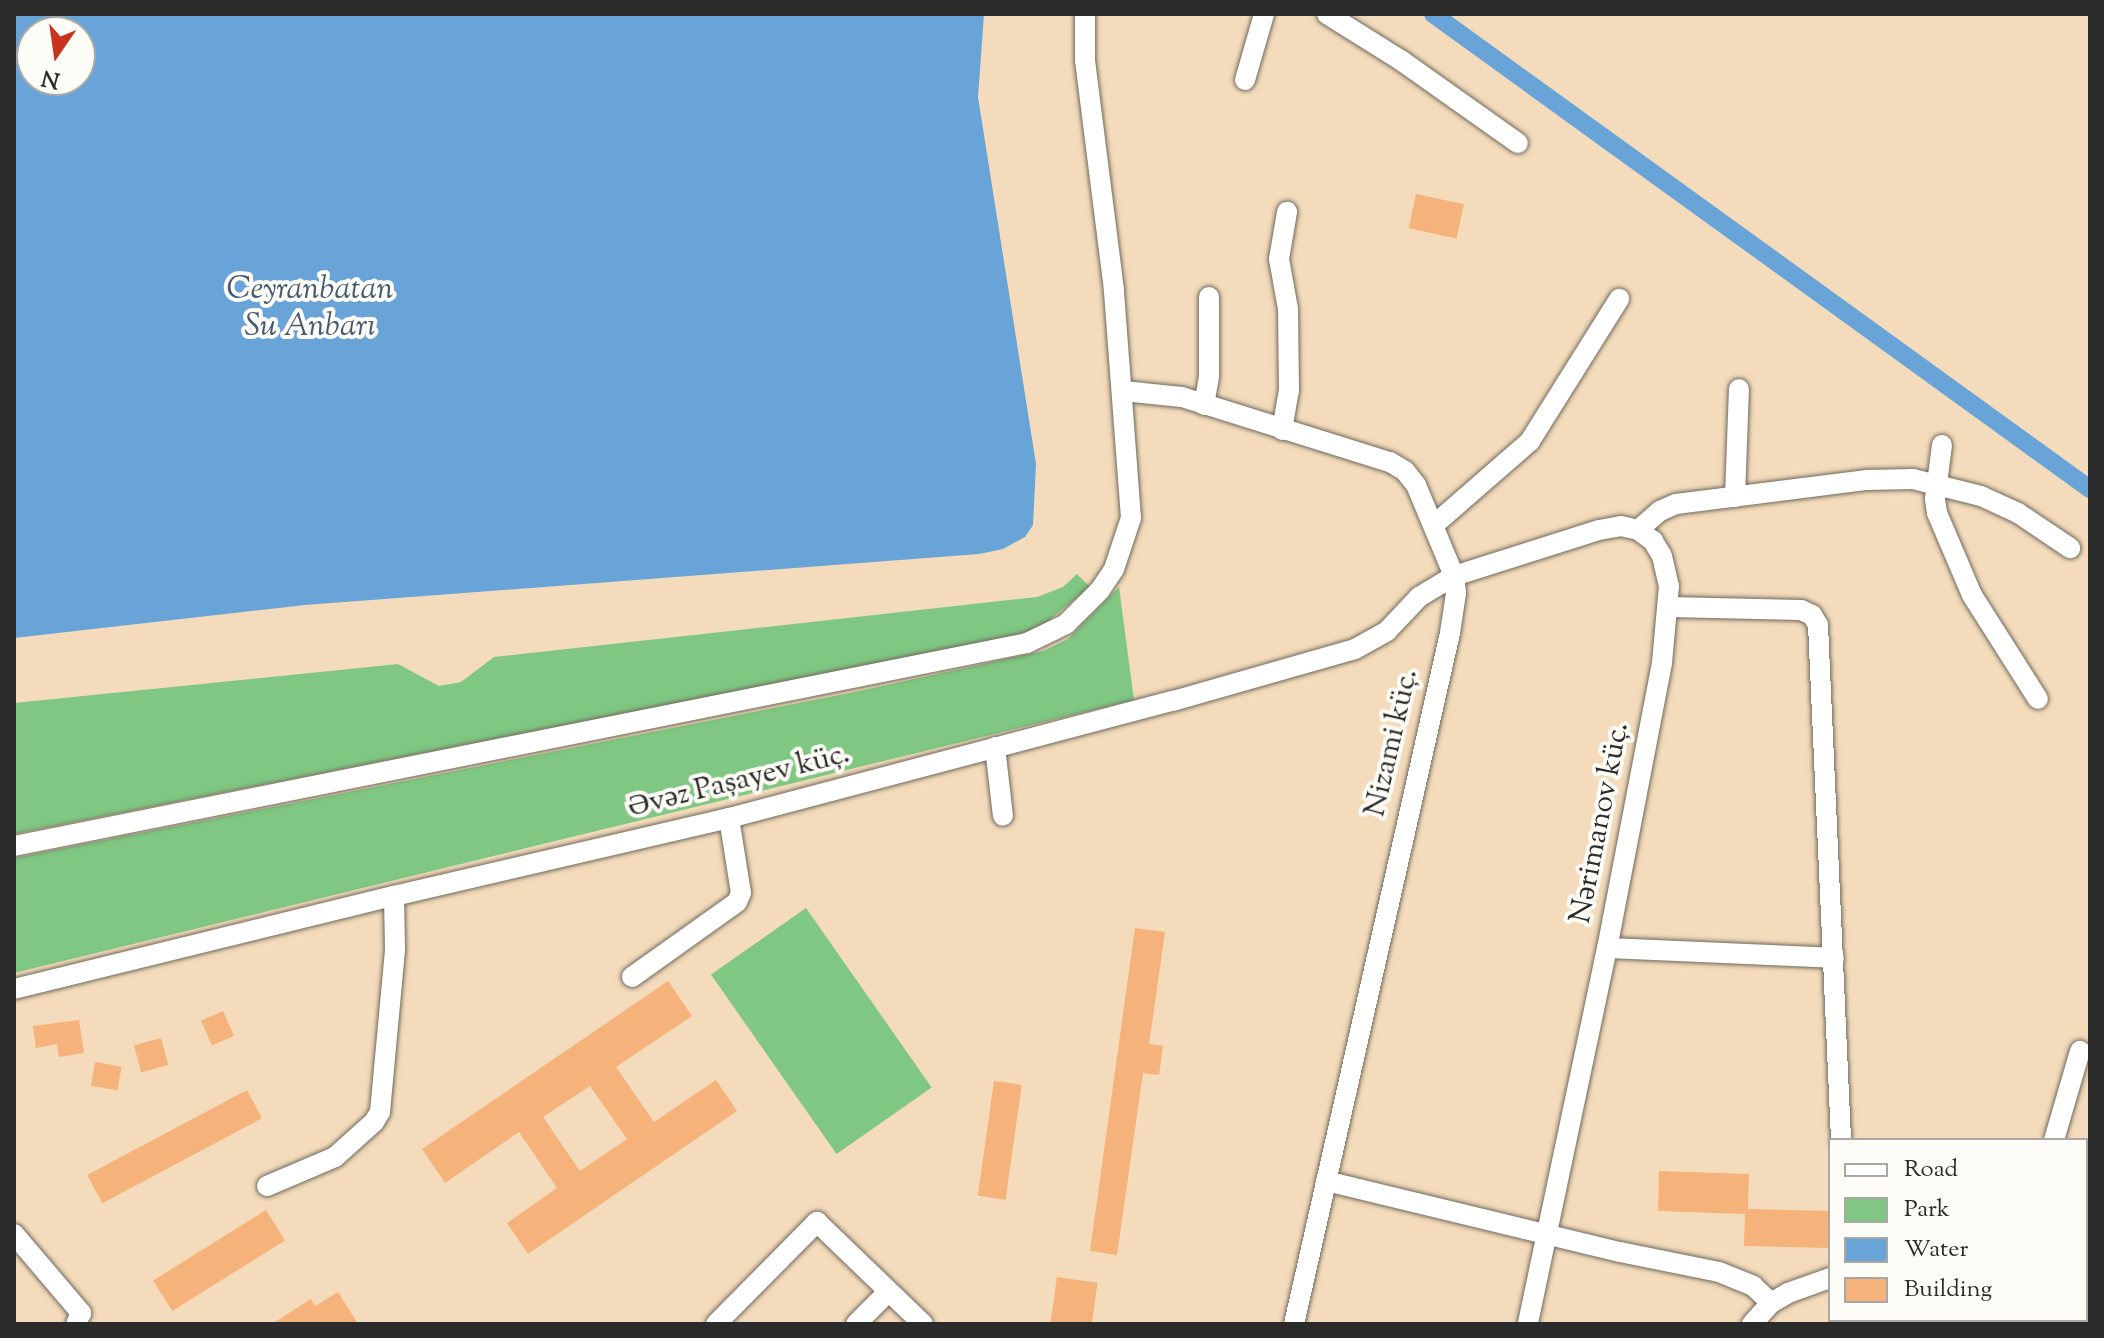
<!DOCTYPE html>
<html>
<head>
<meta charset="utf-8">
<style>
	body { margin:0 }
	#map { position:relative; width:2104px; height:1338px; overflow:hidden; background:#f3dbbb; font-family:"Sorts Mill Goudy",serif }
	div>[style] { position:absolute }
	.green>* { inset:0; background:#7fc783; transform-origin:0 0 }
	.water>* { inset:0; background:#69a4d9 }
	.canal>* { height:18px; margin:-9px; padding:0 9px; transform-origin:9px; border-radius:9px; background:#69a4d9 }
	.building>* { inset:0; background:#f5b37b; transform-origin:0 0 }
	.roads { filter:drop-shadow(0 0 2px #71695d) drop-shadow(0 0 2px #71695d) }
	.minor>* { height:20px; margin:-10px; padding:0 10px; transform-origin:10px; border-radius:10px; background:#fff }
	span { translate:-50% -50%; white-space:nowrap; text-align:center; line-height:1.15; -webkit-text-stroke:8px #fdfcf7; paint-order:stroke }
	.street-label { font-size:30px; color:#2b2b2b }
	.water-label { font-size:32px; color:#445b71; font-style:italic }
	.frame { position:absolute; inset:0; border:16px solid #2b2b2b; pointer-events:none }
	.legend { position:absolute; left:1828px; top:1138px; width:260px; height:184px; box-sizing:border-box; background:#fdfcf7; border:2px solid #a9a8a5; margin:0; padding:10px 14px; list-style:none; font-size:24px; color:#2b2b2b }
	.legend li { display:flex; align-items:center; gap:16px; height:40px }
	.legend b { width:40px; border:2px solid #a9a8a5 }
	.north { position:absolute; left:16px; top:16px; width:80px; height:80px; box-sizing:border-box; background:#fdfcf7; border:2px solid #a9a8a5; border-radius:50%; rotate:193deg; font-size:22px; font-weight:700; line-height:32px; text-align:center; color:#2b2b2b }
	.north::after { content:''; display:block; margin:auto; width:28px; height:36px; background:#c8321e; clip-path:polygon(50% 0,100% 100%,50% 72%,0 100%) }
</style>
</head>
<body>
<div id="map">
	<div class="green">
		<i style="clip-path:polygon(1077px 574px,1090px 587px,1048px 621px,1024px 634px,14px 834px,14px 703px,398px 664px,439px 686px,461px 682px,494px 657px,1037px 597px,1063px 587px)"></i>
		<i style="clip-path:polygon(1119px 587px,1134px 700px,14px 973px,14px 858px,850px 693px,1043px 651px,1068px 639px)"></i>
		<i style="left:806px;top:908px;width:219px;height:116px;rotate:55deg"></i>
	</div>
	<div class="water">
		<i style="clip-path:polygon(evenodd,14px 14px,984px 14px,978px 97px,1036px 464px,1033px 525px,1025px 537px,1003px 549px,979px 554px,305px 605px,14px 638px,14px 14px,32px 32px,80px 32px,80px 80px,32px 80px,32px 32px)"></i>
	</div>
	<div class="canal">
		<i style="left:1433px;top:14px;width:811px;rotate:35.87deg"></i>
	</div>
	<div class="building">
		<i style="left:1416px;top:194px;width:49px;height:35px;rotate:12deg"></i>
		<i style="clip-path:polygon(1135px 928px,1165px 932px,1149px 1044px,1163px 1046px,1159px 1075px,1143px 1073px,1117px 1255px,1090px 1251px)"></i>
		<i style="clip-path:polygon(evenodd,668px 981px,692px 1016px,616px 1067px,654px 1122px,716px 1080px,737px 1111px,528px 1254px,507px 1223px,557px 1188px,519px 1132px,445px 1183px,422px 1149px,668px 981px,590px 1086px,627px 1139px,580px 1171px,543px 1117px,590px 1086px)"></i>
		<i style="left:223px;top:1011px;width:27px;height:24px;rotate:66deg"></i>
		<i style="clip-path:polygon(79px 1020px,84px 1053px,59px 1057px,57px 1044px,36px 1048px,33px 1026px)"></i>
		<i style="left:161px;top:1038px;width:28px;height:28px;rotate:75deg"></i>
		<i style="left:95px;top:1062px;width:27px;height:24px;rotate:10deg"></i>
		<i style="left:994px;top:1081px;width:28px;height:116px;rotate:8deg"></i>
		<i style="left:247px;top:1090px;width:32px;height:181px;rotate:62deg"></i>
		<i style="clip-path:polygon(1659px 1171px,1749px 1174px,1748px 1209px,1829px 1211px,1828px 1248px,1744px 1246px,1745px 1214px,1658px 1211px)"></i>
		<i style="left:266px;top:1210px;width:36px;height:133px;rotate:58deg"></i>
		<i style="left:1057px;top:1277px;width:41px;height:48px;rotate:8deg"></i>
		<i style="clip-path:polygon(338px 1292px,358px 1324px,272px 1324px,311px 1299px,315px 1306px)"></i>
	</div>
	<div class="roads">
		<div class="minor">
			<i style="left:1327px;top:14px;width:89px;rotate:32.1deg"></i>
			<i style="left:1402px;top:61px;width:142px;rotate:35.3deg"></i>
			<i style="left:1245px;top:80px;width:69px;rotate:-73.9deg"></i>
			<i style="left:1123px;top:391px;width:59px;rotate:5.8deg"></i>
			<i style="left:1182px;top:397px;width:218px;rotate:17.4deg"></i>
			<i style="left:1390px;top:462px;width:17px;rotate:31deg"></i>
			<i style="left:1405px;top:471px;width:18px;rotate:52deg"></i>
			<i style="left:1416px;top:485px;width:99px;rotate:67.3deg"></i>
			<i style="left:1454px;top:576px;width:17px;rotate:83deg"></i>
			<i style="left:1456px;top:593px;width:40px;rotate:98.5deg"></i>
			<i style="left:1450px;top:633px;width:708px;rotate:102.72deg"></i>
			<i style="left:1204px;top:405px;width:29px;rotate:-80deg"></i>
			<i style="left:1209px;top:376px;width:79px;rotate:-90deg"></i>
			<i style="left:1282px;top:430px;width:41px;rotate:-80.1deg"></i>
			<i style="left:1289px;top:390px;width:81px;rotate:-90.7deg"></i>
			<i style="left:1288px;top:309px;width:51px;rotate:-100.2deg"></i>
			<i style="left:1279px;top:259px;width:48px;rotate:-80.3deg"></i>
			<i style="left:1942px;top:445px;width:54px;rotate:97.4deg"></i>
			<i style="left:1935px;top:499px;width:14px;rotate:82deg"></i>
			<i style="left:1937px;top:513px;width:89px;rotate:66.9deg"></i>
			<i style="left:1972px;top:595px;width:123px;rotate:57.6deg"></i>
			<i style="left:1735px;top:497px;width:108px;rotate:-87.9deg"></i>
			<i style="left:1435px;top:524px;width:126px;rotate:-41.1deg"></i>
			<i style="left:1530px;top:441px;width:168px;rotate:-57.9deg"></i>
			<i style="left:1638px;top:530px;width:29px;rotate:-41deg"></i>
			<i style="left:1660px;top:511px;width:17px;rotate:-24deg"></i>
			<i style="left:1676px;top:504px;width:193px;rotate:-7.2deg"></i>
			<i style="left:1867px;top:480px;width:46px;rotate:-1.2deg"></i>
			<i style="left:1913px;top:479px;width:70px;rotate:14deg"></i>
			<i style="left:1981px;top:496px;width:41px;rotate:24.7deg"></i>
			<i style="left:2018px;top:513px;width:63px;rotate:33.9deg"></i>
			<i style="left:1669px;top:607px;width:132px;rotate:1.3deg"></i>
			<i style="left:1801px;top:610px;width:12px;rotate:24deg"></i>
			<i style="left:1812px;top:615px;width:12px;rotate:59deg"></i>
			<i style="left:1818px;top:625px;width:516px;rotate:87.44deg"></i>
			<i style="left:995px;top:747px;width:69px;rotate:83.4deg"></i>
			<i style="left:14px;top:846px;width:1033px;rotate:-11.33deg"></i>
			<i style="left:1027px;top:643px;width:43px;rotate:-26deg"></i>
			<i style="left:1066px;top:624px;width:48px;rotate:-45deg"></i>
			<i style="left:1100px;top:590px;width:25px;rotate:-56deg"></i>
			<i style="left:1114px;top:569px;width:54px;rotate:-71.6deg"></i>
			<i style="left:1131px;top:518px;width:229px;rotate:-94.3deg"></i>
			<i style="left:1114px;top:290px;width:232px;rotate:-97.2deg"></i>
			<i style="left:1085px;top:60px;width:46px;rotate:-90deg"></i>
			<i style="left:1607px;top:948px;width:227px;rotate:2.5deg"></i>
			<i style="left:632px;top:977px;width:129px;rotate:-35.5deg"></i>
			<i style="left:737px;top:902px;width:10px;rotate:-66deg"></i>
			<i style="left:741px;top:893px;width:76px;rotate:-99.1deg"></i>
			<i style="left:14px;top:989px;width:391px;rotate:-13.8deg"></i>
			<i style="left:394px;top:896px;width:344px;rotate:-13.1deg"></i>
			<i style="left:729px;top:818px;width:459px;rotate:-14.8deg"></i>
			<i style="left:1173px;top:701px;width:189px;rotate:-15.9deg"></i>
			<i style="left:1355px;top:649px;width:37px;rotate:-29deg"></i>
			<i style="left:1387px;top:631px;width:47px;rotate:-46.7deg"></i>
			<i style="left:1419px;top:597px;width:41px;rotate:-31deg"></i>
			<i style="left:1454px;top:576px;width:152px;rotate:-17.6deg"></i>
			<i style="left:1599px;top:530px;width:22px;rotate:-10deg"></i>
			<i style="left:1621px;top:526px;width:17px;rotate:13deg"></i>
			<i style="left:1638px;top:530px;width:19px;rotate:36deg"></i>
			<i style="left:1653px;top:541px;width:17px;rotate:59deg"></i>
			<i style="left:1662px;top:556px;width:31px;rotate:77deg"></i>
			<i style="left:1669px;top:586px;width:77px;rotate:95.2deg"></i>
			<i style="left:1662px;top:663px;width:290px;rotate:100.9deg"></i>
			<i style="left:1607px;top:948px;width:384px;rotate:101.9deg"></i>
			<i style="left:2054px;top:1140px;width:93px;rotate:-73.7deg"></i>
			<i style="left:1326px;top:1181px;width:302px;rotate:13.6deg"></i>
			<i style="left:1620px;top:1252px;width:101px;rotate:11.4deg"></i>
			<i style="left:1719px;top:1272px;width:37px;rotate:22deg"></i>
			<i style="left:1753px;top:1286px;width:25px;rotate:43deg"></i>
			<i style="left:267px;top:1186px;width:74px;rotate:-23.1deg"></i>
			<i style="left:335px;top:1157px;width:52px;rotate:-41.9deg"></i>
			<i style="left:374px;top:1122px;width:12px;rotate:-59deg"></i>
			<i style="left:380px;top:1112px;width:164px;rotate:-84.7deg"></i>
			<i style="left:395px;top:949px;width:53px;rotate:-91.1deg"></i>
			<i style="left:14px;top:1234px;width:104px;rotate:49.7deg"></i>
			<i style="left:81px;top:1313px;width:12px;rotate:114deg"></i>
			<i style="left:2086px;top:1263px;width:4px;rotate:14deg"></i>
			<i style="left:716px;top:1324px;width:144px;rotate:-45.3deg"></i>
			<i style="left:817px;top:1222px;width:147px;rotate:43.9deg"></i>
			<i style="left:856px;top:1324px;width:45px;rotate:-45deg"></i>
			<i style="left:1752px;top:1324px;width:28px;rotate:-48deg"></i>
			<i style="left:1771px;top:1303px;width:20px;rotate:-30deg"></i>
			<i style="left:1788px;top:1293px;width:45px;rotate:-19.7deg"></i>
		</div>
	</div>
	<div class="street-label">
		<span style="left:1393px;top:743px;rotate:-77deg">Nizami küç.</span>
		<span style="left:739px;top:782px;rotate:-14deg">Əvəz Paşayev küç.</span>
		<span style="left:1601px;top:823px;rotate:-79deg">Nərimanov küç.</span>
	</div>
	<div class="water-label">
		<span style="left:310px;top:309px">Ceyranbatan<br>Su Anbarı</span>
	</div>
	<div class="frame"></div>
	<ul class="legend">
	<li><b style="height:10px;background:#fff"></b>Road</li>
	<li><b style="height:22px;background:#7fc783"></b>Park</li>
	<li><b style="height:22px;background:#69a4d9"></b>Water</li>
	<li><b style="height:22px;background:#f5b37b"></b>Building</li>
	</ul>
	<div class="north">N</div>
</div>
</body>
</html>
